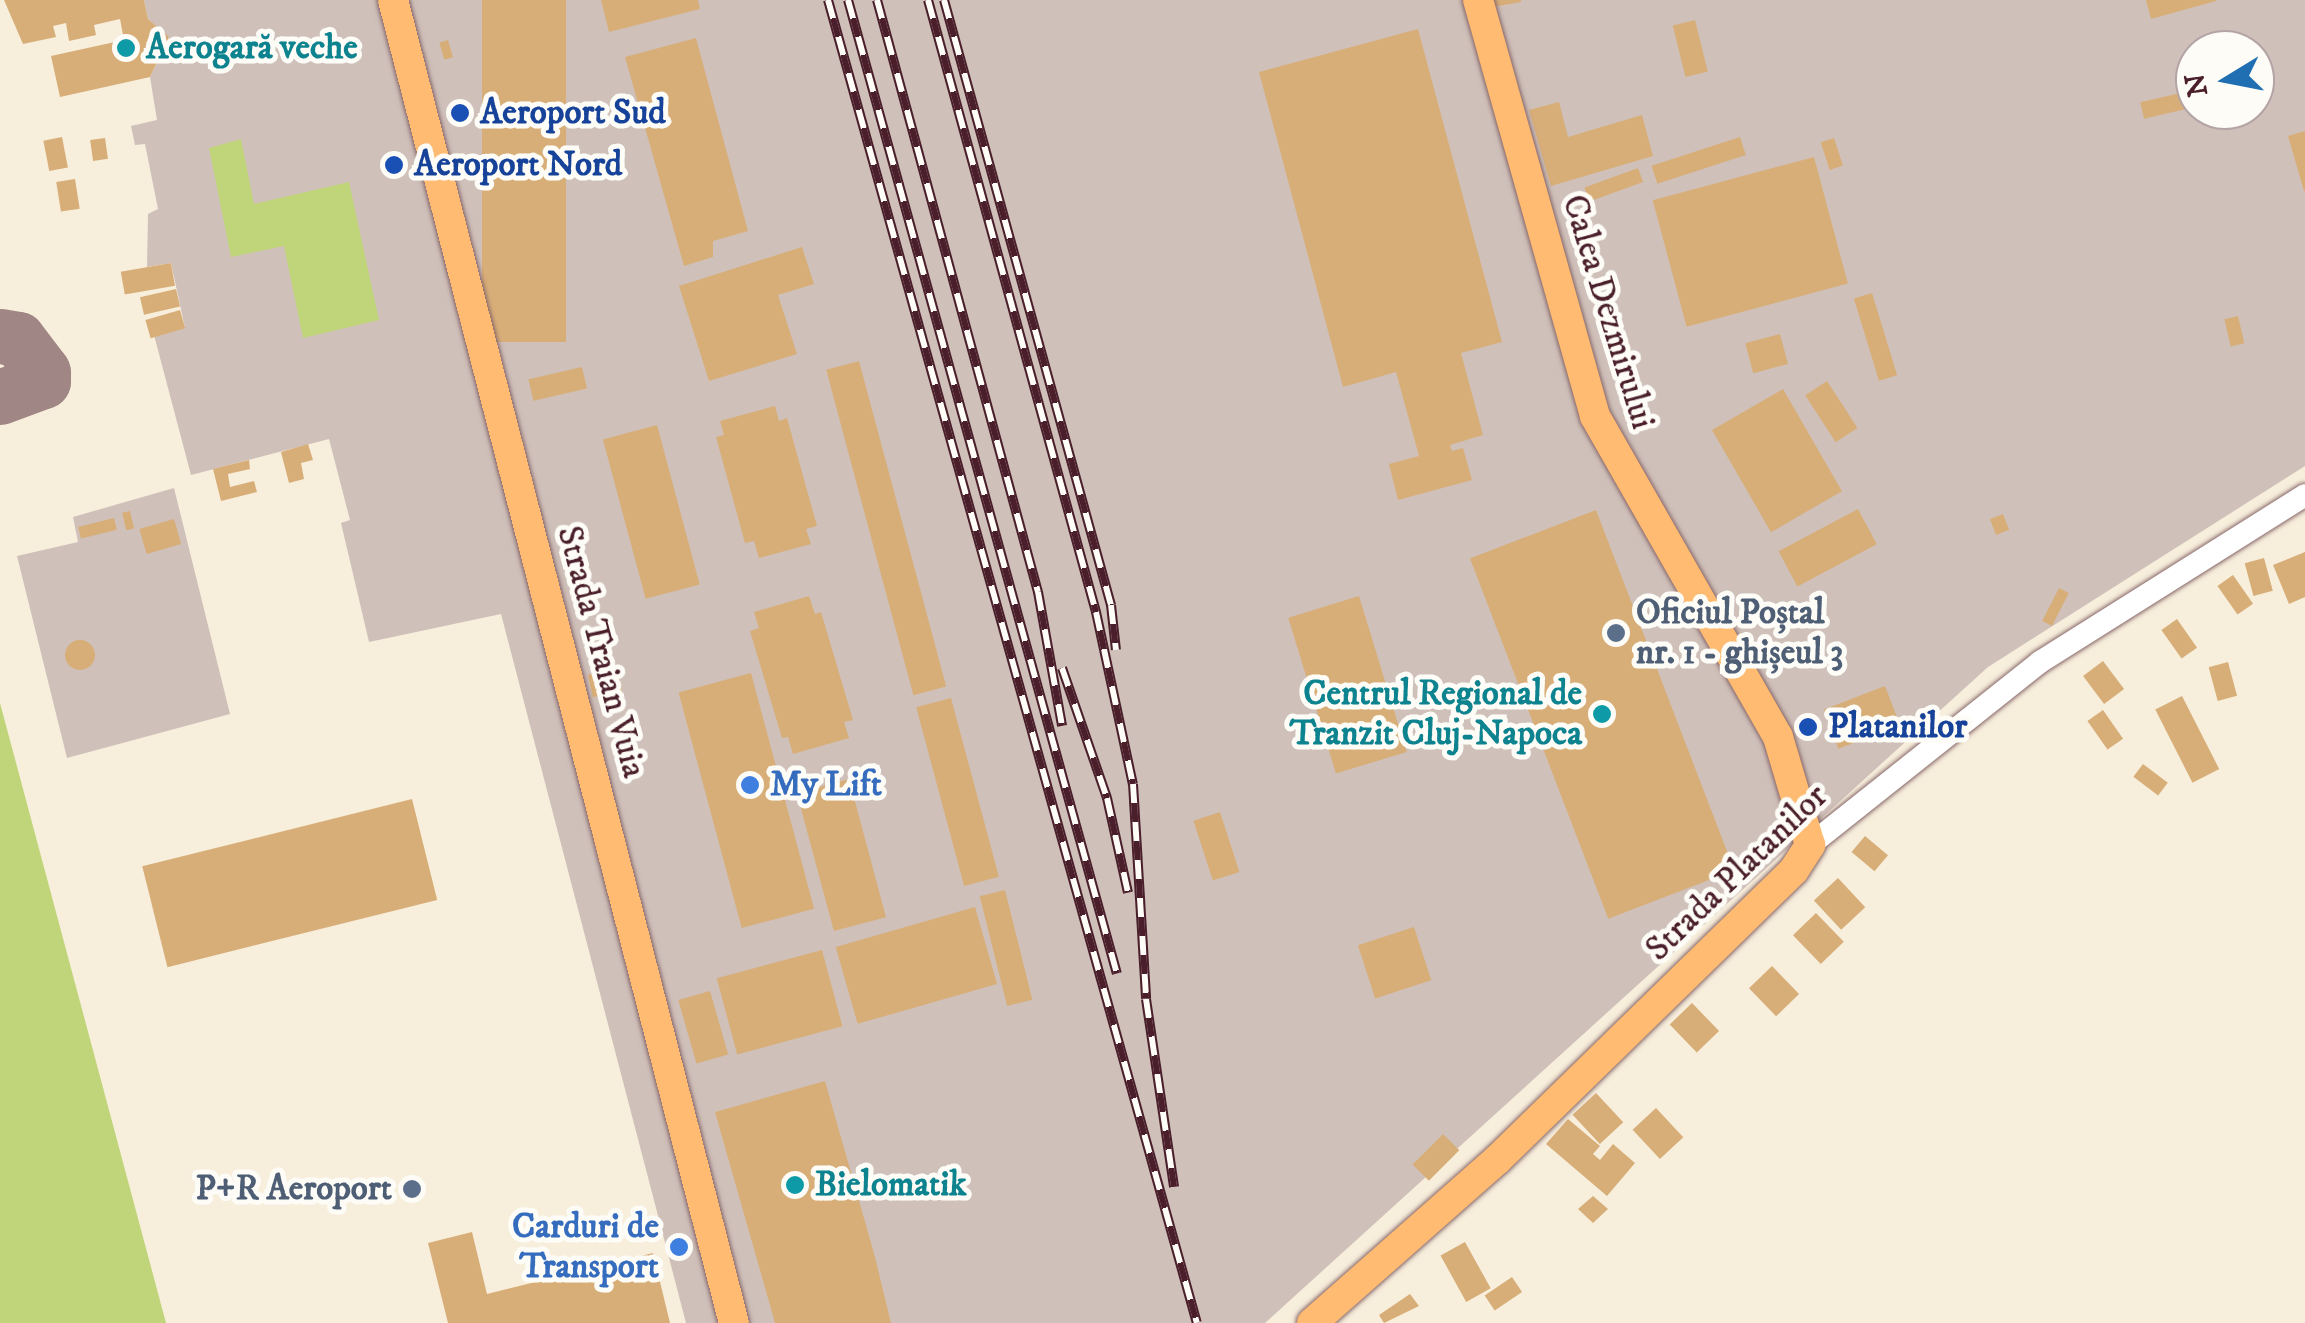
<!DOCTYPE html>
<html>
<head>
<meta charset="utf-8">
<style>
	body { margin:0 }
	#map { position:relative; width:2305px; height:1323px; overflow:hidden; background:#f7eedc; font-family:"IM FELL DW Pica",serif }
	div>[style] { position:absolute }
	.industrial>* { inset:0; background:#cfc0ba }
	.green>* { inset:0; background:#c0d579 }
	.taxiway>* { height:55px; margin:-27.5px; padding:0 27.5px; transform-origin:27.5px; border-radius:27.5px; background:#a08684 }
	.building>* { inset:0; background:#d8ae78; transform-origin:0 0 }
	.round { border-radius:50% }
	.roads { filter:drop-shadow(0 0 2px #876769) drop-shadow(0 0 2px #876769) }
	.minor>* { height:22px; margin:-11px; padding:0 11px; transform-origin:11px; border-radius:11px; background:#fff }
	.major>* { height:30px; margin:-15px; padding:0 15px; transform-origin:15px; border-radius:15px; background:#ffbb71 }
	.rail>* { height:10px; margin-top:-5px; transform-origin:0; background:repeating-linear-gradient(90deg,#fdfcf7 0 19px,#4a1f2b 0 38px); box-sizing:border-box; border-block:2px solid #4a1f2b }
	.dots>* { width:28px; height:28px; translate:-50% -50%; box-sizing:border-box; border:5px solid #fdfcf7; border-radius:50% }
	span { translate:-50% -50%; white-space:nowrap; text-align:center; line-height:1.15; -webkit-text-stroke:10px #fdfcf7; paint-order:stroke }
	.culture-label { font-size:35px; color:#0d838f; font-weight:700 }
	.left { translate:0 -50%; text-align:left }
	.right { translate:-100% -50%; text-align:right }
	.transit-label { font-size:35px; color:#164399; font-weight:700 }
	.street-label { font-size:35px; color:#4a1f2b }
	.service-label { font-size:35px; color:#4e5e75; font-weight:700 }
	.shop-label { font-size:35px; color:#366cbe; font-weight:700 }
	.north { position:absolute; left:2175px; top:30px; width:100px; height:100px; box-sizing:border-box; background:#fdfcf7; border:2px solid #b5a4a5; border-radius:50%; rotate:260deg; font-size:28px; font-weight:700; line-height:40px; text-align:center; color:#4a1f2b }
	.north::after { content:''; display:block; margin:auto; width:35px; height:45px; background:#1f6fb2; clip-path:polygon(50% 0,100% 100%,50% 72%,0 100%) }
</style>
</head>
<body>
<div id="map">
	<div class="industrial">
		<i style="clip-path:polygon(evenodd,144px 0,2305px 0,2305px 466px,1988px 667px,1265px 1323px,686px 1323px,501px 614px,369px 642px,341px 523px,350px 520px,329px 439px,191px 475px,154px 335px,185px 328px,171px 263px,147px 267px,148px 214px,158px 209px,145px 144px,135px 145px,131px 126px,157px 120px,150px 77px,169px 38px,148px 19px,144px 0,2195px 50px,2255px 50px,2255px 110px,2195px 110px,2195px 50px)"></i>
		<i style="clip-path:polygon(174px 488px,230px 714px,67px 758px,17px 556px,78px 542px,73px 517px)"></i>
	</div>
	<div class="green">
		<i style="clip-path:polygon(241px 139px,254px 204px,349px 182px,379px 320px,303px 338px,284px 246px,231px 257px,209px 148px)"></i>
		<i style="clip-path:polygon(0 703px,166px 1323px,0 1323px)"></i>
	</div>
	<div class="taxiway">
		<i style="left:0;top:336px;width:18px;rotate:9deg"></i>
		<i style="left:18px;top:339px;width:41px;rotate:52.9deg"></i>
		<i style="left:43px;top:372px;width:9px;rotate:90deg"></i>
		<i style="left:43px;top:381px;width:46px;rotate:159.6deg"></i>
	</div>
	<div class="building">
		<i style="clip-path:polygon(4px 0,144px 0,148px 19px,169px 37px,150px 77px,60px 97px,51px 56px,124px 40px,120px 19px,94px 25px,96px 35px,69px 41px,66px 23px,53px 26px,56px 37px,23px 44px)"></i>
		<i style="left:482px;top:0;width:84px;height:342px"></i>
		<i style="clip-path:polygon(601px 0,698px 0,700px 9px,609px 32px)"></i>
		<i style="clip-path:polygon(1492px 0,1521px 0,1521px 2px,1493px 7px)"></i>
		<i style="clip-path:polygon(2146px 0,2216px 0,2216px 1px,2151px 19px)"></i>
		<i style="left:1695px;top:20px;width:53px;height:23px;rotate:76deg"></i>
		<i style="clip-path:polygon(1418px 29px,1502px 342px,1461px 353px,1483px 435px,1450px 445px,1452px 451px,1463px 448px,1472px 480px,1398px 500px,1389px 464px,1419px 456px,1396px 372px,1343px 387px,1259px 72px)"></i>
		<i style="clip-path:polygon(696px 38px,748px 231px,713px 241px,713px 257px,684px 266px,625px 57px)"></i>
		<i style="left:448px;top:40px;width:18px;height:9px;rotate:74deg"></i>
		<i style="left:2189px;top:91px;width:17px;height:50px;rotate:77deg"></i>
		<i style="clip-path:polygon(1559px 102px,1568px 137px,1642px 115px,1653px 156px,1551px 186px,1529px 110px)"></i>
		<i style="clip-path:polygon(2305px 131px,2305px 191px,2304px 191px,2288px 136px)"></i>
		<i style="left:62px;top:137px;width:31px;height:19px;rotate:79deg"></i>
		<i style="left:1740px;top:137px;width:19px;height:93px;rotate:72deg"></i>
		<i style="left:105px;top:138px;width:21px;height:15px;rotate:82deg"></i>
		<i style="left:1834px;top:138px;width:29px;height:14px;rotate:72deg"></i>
		<i style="left:1814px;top:157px;width:131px;height:167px;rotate:75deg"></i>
		<i style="left:1638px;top:168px;width:15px;height:57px;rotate:70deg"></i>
		<i style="left:75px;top:179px;width:30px;height:19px;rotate:81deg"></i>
		<i style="clip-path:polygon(802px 247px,814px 284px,778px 295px,797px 354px,709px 381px,679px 286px)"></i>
		<i style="left:171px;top:263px;width:23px;height:51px;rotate:80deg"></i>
		<i style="left:176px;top:289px;width:18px;height:37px;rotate:77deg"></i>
		<i style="left:1872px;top:293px;width:86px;height:19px;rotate:73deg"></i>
		<i style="left:180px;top:310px;width:19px;height:36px;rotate:74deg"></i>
		<i style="left:2238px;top:316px;width:28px;height:14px;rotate:77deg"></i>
		<i style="left:1780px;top:334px;width:31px;height:36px;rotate:75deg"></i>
		<i style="left:859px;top:361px;width:337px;height:34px;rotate:75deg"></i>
		<i style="left:582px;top:367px;width:22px;height:55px;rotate:77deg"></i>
		<i style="left:1827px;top:381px;width:56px;height:26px;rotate:57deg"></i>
		<i style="left:1783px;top:389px;width:118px;height:82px;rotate:60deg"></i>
		<i style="clip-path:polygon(775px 406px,779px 421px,787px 418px,817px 526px,806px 529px,811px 544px,759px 558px,754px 541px,745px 543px,716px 437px,724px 435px,720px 421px)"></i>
		<i style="left:657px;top:425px;width:165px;height:56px;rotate:75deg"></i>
		<i style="clip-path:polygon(308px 444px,313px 460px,301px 463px,304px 479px,289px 483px,281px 452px)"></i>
		<i style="clip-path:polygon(249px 460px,250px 469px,228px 474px,230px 487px,254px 481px,257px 492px,221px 501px,213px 469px)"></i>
		<i style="left:1858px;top:509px;width:40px;height:90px;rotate:62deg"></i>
		<i style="left:1596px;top:510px;width:386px;height:135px;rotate:69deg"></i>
		<i style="left:130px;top:511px;width:18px;height:8px;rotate:77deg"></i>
		<i style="left:2003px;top:514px;width:17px;height:14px;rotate:69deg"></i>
		<i style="left:114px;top:518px;width:12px;height:37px;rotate:76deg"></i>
		<i style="left:174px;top:519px;width:26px;height:36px;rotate:74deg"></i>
		<i style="clip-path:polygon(2305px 552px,2305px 597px,2289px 604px,2273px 565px)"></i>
		<i style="left:2264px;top:558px;width:34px;height:20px;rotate:75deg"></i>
		<i style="left:2233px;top:575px;width:35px;height:19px;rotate:55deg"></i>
		<i style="left:2059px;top:588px;width:11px;height:37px;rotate:27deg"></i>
		<i style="clip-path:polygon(809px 596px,815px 614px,821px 612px,853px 720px,844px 722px,849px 738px,793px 754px,788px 737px,782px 738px,750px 631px,759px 628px,754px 612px)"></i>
		<i style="left:1359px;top:596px;width:163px;height:74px;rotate:73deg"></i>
		<i style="left:2177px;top:619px;width:35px;height:19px;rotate:55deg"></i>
		<i class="round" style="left:65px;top:640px;width:30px;height:30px"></i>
		<i style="left:2103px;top:661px;width:35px;height:25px;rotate:53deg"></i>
		<i style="left:2228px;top:662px;width:35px;height:20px;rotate:75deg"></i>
		<i style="left:617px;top:668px;width:23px;height:30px;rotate:77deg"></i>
		<i style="left:751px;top:673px;width:244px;height:75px;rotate:75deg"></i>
		<i style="left:1885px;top:686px;width:42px;height:66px;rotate:69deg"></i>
		<i style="left:2182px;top:696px;width:82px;height:30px;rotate:63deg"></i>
		<i style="left:951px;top:698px;width:185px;height:36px;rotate:75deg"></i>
		<i style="left:2103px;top:710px;width:35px;height:19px;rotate:55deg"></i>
		<i style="left:2143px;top:764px;width:31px;height:16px;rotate:37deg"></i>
		<i style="left:849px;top:779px;width:143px;height:54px;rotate:75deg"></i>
		<i style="left:412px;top:799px;width:104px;height:278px;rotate:76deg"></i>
		<i style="left:1220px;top:812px;width:63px;height:28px;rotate:72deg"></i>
		<i style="left:1865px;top:836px;width:30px;height:21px;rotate:40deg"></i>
		<i style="left:1838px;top:878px;width:40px;height:33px;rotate:47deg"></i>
		<i style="left:1005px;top:890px;width:113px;height:26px;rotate:76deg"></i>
		<i style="left:975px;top:907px;width:80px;height:145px;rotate:74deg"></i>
		<i style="left:1816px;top:913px;width:40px;height:32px;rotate:46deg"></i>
		<i style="left:1414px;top:927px;width:56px;height:59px;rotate:72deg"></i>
		<i style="left:822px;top:950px;width:79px;height:109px;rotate:75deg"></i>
		<i style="left:1772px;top:966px;width:39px;height:32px;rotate:46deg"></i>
		<i style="left:710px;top:991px;width:66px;height:33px;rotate:74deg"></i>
		<i style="left:1692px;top:1003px;width:39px;height:31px;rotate:46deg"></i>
		<i style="clip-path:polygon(825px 1081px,875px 1257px,891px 1323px,775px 1323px,715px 1112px)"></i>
		<i style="left:1596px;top:1093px;width:40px;height:32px;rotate:47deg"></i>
		<i style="left:1656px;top:1108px;width:40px;height:32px;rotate:47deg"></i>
		<i style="clip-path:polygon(1568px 1119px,1600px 1146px,1593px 1154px,1600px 1160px,1613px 1144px,1635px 1163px,1607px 1196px,1546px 1144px)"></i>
		<i style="left:1443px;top:1134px;width:23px;height:43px;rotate:45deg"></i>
		<i style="clip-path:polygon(1593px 1196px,1608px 1209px,1593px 1223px,1578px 1209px)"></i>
		<i style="clip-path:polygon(472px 1232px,487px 1294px,653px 1253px,670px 1323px,448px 1323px,428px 1243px)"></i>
		<i style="left:1465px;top:1242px;width:53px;height:28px;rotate:61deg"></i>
		<i style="left:1512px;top:1277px;width:18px;height:33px;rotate:56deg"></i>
		<i style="clip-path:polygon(1410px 1294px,1419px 1306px,1384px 1323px,1379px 1315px)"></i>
	</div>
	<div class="roads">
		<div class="minor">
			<i style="left:1810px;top:845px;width:294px;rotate:-38.5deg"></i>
			<i style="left:2040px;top:662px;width:313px;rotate:-32.2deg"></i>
		</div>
		<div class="major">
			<i style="left:393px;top:0;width:1366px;rotate:75.55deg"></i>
			<i style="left:1312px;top:1323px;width:247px;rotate:-41.4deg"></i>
			<i style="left:1497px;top:1160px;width:415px;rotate:-44.3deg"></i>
			<i style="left:1794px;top:870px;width:30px;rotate:-57deg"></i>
			<i style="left:1810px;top:845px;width:113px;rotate:-106.5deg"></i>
			<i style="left:1778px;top:737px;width:369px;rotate:-119.7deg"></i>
			<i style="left:1595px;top:416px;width:432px;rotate:-105.7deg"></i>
		</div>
	</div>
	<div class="rail">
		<i style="left:828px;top:0;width:1373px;rotate:74.42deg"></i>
		<i style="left:848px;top:0;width:1010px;rotate:74.56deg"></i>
		<i style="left:877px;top:0;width:614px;rotate:74.79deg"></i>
		<i style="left:1038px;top:592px;width:136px;rotate:79.8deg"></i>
		<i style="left:928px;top:0;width:635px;rotate:74.65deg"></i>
		<i style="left:1096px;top:612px;width:176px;rotate:77.9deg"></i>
		<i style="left:1133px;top:784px;width:215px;rotate:86.5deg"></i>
		<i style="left:1146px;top:999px;width:190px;rotate:81.5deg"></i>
		<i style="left:944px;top:0;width:628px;rotate:74.57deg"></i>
		<i style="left:1111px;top:605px;width:45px;rotate:83.7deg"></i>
		<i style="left:1062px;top:668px;width:138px;rotate:70.9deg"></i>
		<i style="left:1107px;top:798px;width:97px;rotate:77.5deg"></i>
	</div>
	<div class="dots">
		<i style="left:126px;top:48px;background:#0f9aa8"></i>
		<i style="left:460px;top:113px;background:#1a4fb4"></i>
		<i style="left:394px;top:165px;background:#1a4fb4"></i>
		<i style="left:1616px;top:633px;background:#5c6f8a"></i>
		<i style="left:1602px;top:714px;background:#0f9aa8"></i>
		<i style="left:1808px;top:727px;background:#1a4fb4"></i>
		<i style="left:750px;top:785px;background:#3f7fe0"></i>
		<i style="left:795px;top:1185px;background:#0f9aa8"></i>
		<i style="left:412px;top:1189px;background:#5c6f8a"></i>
		<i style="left:679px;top:1247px;background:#3f7fe0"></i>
	</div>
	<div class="culture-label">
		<span class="left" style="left:146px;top:48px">Aerogară veche</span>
		<span class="right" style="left:1582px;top:714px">Centrul Regional de<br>Tranzit Cluj-Napoca</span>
		<span class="left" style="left:815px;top:1185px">Bielomatik</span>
	</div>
	<div class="transit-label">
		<span class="left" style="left:480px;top:113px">Aeroport Sud</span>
		<span class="left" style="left:414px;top:165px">Aeroport Nord</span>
		<span class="left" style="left:1828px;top:727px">Platanilor</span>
	</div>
	<div class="street-label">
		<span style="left:1608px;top:312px;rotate:73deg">Calea Dezmirului</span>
		<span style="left:601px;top:652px;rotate:75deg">Strada Traian Vuia</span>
		<span style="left:1737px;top:873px;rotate:-44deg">Strada Platanilor</span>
	</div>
	<div class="service-label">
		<span class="left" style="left:1636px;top:633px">Oficiul Poștal<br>nr. 1 - ghișeul 3</span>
		<span class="right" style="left:392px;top:1189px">P+R Aeroport</span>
	</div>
	<div class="shop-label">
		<span class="left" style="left:770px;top:785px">My Lift</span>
		<span class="right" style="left:659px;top:1247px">Carduri de<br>Transport</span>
	</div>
	<div class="north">N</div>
</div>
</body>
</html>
